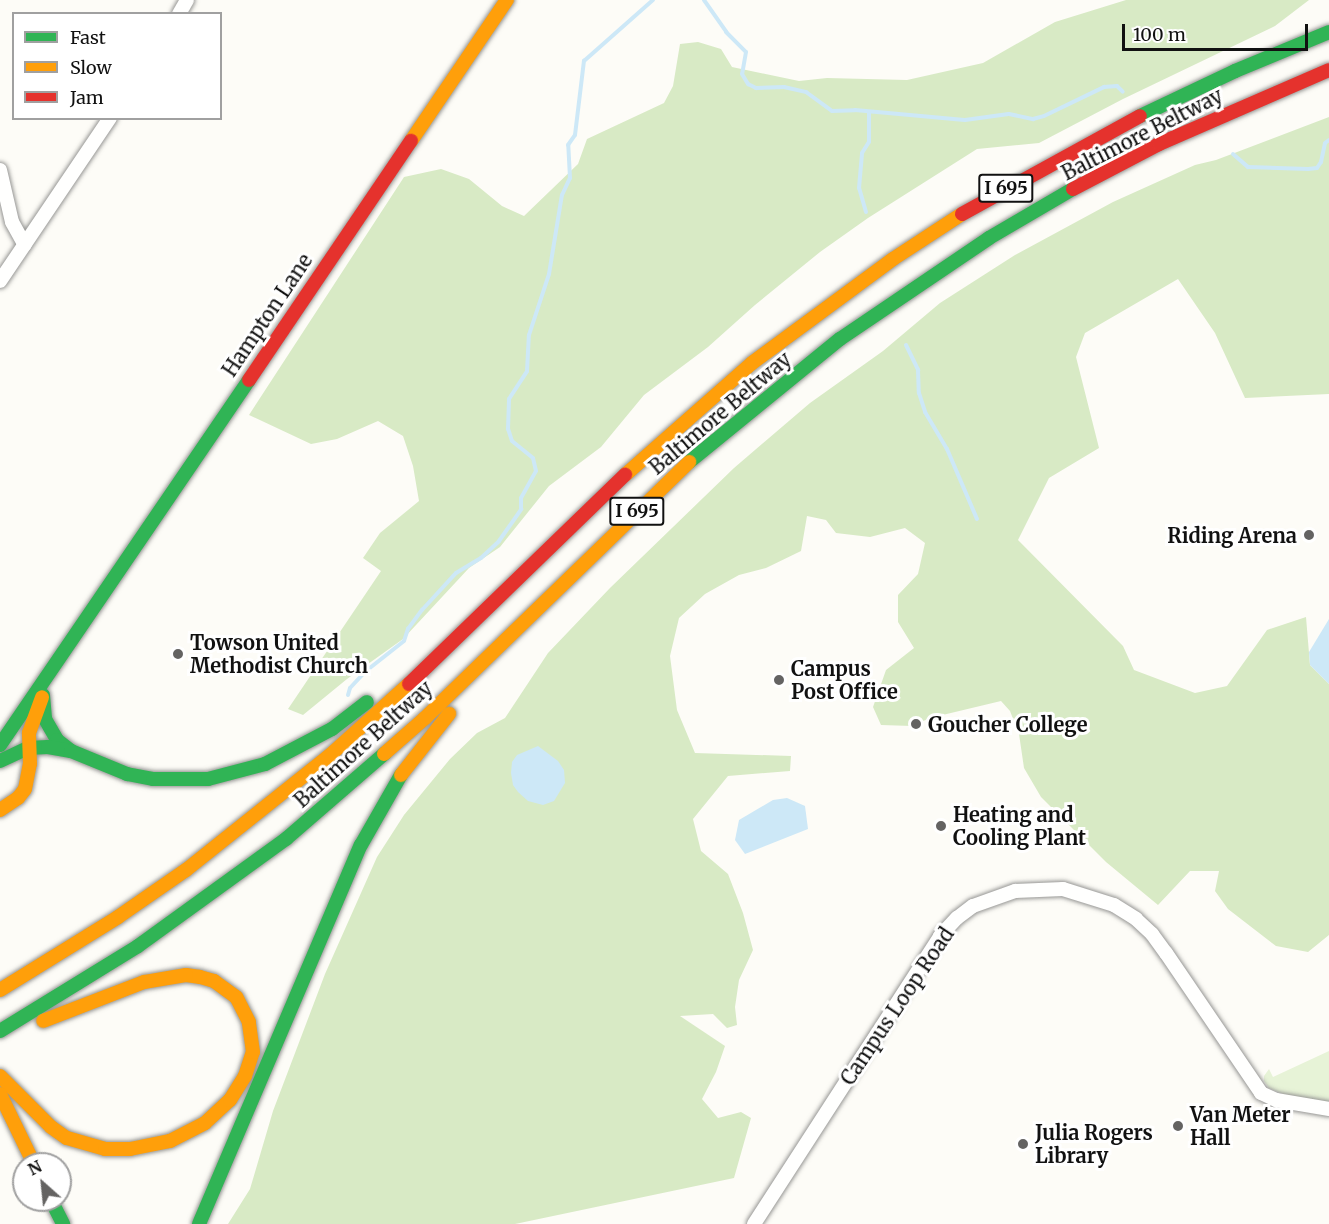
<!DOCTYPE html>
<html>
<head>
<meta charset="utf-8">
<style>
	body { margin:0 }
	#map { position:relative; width:1329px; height:1224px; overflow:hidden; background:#fdfcf7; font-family:Merriweather,serif }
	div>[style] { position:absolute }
	.green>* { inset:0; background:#e7f3d7 }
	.forest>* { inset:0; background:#d8eac5 }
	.water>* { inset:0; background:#cde8f7 }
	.stream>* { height:4px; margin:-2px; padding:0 2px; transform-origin:2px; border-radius:2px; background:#cde8f7 }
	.roads { filter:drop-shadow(0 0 2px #979795) drop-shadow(0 0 2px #979795) }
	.street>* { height:14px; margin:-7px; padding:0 7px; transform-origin:7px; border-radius:7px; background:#fffffe }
	.fast>* { height:14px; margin:-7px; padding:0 7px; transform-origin:7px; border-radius:7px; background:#30b455 }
	.slow>* { height:14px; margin:-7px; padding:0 7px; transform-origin:7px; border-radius:7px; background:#ff9f0a }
	.jam>* { height:14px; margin:-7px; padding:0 7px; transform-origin:7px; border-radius:7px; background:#e5322d }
	.dots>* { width:16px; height:16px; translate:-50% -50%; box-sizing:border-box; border:3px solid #fff; border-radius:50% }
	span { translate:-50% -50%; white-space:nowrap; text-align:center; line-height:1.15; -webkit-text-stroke:6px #fff; paint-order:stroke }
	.shield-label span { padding:2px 4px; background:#fff; border:2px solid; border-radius:4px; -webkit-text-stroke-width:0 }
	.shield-label { font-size:18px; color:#111; font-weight:700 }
	.street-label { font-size:20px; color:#111 }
	.poi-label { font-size:20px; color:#111; font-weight:700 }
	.right { translate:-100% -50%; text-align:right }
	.left { translate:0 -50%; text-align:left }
	.legend { position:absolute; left:12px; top:12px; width:210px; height:108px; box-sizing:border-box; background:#fff; border:2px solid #a0a0a0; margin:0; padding:8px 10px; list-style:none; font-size:18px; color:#111 }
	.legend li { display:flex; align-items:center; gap:12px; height:30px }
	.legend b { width:30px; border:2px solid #a0a0a0 }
	.north { position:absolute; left:12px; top:1152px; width:60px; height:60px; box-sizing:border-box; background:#fff; border:2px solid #a0a0a0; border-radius:50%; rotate:333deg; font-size:16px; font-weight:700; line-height:24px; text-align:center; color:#111 }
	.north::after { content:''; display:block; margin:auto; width:21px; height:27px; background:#646362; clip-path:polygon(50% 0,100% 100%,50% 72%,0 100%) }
	.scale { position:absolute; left:1122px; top:24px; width:186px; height:27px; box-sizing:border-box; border:3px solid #111; border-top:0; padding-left:8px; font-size:18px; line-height:21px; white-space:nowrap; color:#111; -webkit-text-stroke:4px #fff; paint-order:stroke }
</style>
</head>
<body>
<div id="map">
	<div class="green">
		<i style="clip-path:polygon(1329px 1051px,1329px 1103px,1283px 1094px,1269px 1088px,1264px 1081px,1264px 1076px,1269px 1069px,1273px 1077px)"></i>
	</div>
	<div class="forest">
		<i style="clip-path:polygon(1126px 0,1309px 0,1275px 26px,1123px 99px,1039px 143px,977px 149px,868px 218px,820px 252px,755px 305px,708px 347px,644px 395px,601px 447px,549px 486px,500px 547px,469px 568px,403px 639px,347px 679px,303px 715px,288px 709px,381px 571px,363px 558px,380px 533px,419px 501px,413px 466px,403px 436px,378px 421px,337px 439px,311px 444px,249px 415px,404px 177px,441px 169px,469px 179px,502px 206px,524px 216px,578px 164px,587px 139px,664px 103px,673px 86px,680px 44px,698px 42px,721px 49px,732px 67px,799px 81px,827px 78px,907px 80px,983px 63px,1055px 22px)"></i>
		<i style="clip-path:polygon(1329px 117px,1329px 394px,1245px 398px,1215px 333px,1178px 279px,1085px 333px,1076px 357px,1099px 448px,1049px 478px,1018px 540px,1123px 646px,1134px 670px,1195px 693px,1227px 686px,1267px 630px,1306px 617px,1310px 665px,1329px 684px,1329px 935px,1308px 952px,1276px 946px,1228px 909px,1215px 891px,1219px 871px,1190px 871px,1158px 905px,1106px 862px,1041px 797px,1024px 768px,1019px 734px,1010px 711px,1001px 701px,930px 718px,912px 726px,881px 725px,873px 707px,886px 670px,914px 648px,898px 622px,898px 595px,918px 574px,925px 543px,905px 528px,870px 537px,836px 533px,826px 520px,807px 516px,801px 551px,766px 568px,739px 575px,705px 594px,679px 618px,670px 656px,677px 710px,695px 753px,791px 756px,790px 771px,728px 776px,693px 819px,701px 851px,728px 874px,743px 913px,753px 950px,739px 980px,735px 1007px,737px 1025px,727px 1028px,713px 1014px,680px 1016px,725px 1046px,716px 1072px,702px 1099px,718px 1118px,741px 1112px,751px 1118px,734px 1178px,515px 1224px,228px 1224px,250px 1189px,273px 1111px,325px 974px,377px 857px,404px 815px,450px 759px,477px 733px,505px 718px,548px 653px,610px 588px,734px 468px,810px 403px,883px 351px,940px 303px,1015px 255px,1113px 202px,1195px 165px,1216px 160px)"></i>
	</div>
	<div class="water">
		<i style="clip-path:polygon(1329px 619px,1329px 684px,1310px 665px,1309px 652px)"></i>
		<i style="clip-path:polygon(538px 746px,558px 761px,564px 770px,565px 783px,554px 801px,543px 805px,528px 801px,518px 792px,513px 785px,511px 773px,512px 762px,517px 755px)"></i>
		<i style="clip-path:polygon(787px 798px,805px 806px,808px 829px,745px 854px,735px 840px,739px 820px,773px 800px)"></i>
	</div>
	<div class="stream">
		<i style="left:704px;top:0;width:39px;rotate:55deg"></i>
		<i style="left:726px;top:32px;width:28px;rotate:45deg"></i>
		<i style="left:746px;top:52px;width:22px;rotate:100deg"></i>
		<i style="left:742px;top:74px;width:12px;rotate:59deg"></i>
		<i style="left:748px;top:84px;width:9px;rotate:27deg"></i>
		<i style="left:756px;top:88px;width:28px;rotate:-2deg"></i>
		<i style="left:784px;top:87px;width:23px;rotate:13deg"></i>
		<i style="left:806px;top:92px;width:32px;rotate:36deg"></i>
		<i style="left:832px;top:111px;width:23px;rotate:-2deg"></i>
		<i style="left:855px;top:110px;width:110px;rotate:5.2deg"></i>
		<i style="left:965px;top:120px;width:44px;rotate:-7.8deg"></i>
		<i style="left:1009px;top:114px;width:25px;rotate:12deg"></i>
		<i style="left:1033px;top:119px;width:11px;rotate:-15deg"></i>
		<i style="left:1044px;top:116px;width:67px;rotate:-25.8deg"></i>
		<i style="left:1104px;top:87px;width:13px;rotate:-4deg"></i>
		<i style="left:1117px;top:86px;width:8px;rotate:45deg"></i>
		<i style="left:1233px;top:154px;width:20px;rotate:41deg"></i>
		<i style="left:1248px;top:167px;width:60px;rotate:1.9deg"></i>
		<i style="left:1308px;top:169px;width:9px;rotate:-6deg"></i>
		<i style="left:1317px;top:168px;width:7px;rotate:-56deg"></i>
		<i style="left:1321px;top:162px;width:19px;rotate:-78deg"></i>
		<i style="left:1325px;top:143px;width:5px;rotate:-37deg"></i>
		<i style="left:866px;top:212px;width:25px;rotate:-106deg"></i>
		<i style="left:859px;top:188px;width:35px;rotate:-85deg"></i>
		<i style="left:862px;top:153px;width:13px;rotate:-58deg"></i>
		<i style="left:869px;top:142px;width:30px;rotate:-90deg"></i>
		<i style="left:906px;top:345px;width:28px;rotate:64deg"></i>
		<i style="left:918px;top:370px;width:23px;rotate:88deg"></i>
		<i style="left:919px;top:393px;width:20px;rotate:72deg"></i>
		<i style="left:925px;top:412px;width:43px;rotate:59.3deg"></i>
		<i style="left:947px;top:449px;width:76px;rotate:66.8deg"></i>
		<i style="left:348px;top:695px;width:7px;rotate:-74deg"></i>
		<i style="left:350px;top:688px;width:23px;rotate:-47deg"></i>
		<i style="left:366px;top:671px;width:48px;rotate:-38.3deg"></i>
		<i style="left:404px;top:641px;width:13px;rotate:-72deg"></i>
		<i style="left:408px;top:629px;width:24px;rotate:-54deg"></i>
		<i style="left:422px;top:610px;width:50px;rotate:-47.4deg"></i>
		<i style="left:456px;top:573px;width:29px;rotate:-31deg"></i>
		<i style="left:481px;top:558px;width:25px;rotate:-43deg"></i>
		<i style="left:499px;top:541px;width:39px;rotate:-55deg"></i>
		<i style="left:521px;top:509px;width:11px;rotate:-90deg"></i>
		<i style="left:521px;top:498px;width:31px;rotate:-61deg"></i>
		<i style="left:536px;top:471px;width:13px;rotate:-103deg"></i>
		<i style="left:533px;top:458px;width:27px;rotate:-141deg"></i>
		<i style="left:512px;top:441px;width:13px;rotate:-108deg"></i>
		<i style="left:508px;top:429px;width:30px;rotate:-88deg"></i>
		<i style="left:509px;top:399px;width:33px;rotate:-57deg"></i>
		<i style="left:527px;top:371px;width:36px;rotate:-87deg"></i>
		<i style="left:529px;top:335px;width:64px;rotate:-71.8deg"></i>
		<i style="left:549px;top:274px;width:80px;rotate:-80.7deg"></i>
		<i style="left:562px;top:195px;width:19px;rotate:-65deg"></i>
		<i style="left:570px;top:178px;width:33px;rotate:-93deg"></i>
		<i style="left:568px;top:145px;width:12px;rotate:-55deg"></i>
		<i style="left:575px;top:135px;width:75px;rotate:-83.1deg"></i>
		<i style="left:584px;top:61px;width:92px;rotate:-41.5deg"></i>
	</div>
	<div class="roads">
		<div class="street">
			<i style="left:179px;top:14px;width:16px;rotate:-60deg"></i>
			<i style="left:0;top:170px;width:53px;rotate:77deg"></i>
			<i style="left:12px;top:222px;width:26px;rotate:61deg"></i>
			<i style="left:0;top:281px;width:197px;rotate:-56deg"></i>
			<i style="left:754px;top:1224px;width:343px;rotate:-57.1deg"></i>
			<i style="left:940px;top:936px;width:25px;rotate:-47deg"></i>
			<i style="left:957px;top:918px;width:20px;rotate:-37deg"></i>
			<i style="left:973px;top:906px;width:45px;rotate:-19.7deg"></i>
			<i style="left:1015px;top:891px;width:48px;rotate:-2.4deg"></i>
			<i style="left:1063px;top:889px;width:53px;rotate:17.4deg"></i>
			<i style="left:1114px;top:905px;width:26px;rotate:32deg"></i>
			<i style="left:1136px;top:919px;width:22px;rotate:43deg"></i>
			<i style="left:1152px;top:934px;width:24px;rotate:54deg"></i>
			<i style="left:1166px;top:953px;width:169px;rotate:55.8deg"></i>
			<i style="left:1261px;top:1093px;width:17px;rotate:25deg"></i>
			<i style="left:1276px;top:1100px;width:54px;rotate:9.6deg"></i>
		</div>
		<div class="fast">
			<i style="left:1140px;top:116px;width:105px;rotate:-25.3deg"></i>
			<i style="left:1235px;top:71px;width:102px;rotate:-22.5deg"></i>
			<i style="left:689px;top:462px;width:195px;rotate:-39.2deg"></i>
			<i style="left:840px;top:339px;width:180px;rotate:-34.1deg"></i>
			<i style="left:989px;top:238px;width:97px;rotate:-30.3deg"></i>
			<i style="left:43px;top:695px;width:24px;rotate:85deg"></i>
			<i style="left:45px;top:719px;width:24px;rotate:60deg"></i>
			<i style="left:57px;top:740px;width:18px;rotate:38deg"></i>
			<i style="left:0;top:745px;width:442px;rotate:-55.7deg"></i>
			<i style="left:0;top:761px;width:31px;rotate:-25deg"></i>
			<i style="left:28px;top:748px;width:20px;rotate:-3deg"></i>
			<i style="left:48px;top:747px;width:23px;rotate:10deg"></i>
			<i style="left:71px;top:751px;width:61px;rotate:22.3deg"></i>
			<i style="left:127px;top:774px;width:26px;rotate:11deg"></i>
			<i style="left:153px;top:779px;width:55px"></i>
			<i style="left:208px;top:779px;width:59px;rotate:-14.7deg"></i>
			<i style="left:265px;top:764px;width:76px;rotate:-27.6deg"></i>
			<i style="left:332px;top:729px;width:44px;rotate:-37.6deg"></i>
			<i style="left:0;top:1031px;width:162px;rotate:-31.6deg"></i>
			<i style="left:138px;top:946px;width:183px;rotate:-35.9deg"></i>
			<i style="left:286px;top:839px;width:130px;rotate:-40.9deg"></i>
			<i style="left:51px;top:1200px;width:27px;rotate:63deg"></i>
			<i style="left:199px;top:1224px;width:412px;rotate:-66.9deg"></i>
			<i style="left:361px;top:845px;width:81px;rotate:-60.3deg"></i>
		</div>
		<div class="slow">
			<i style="left:411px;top:141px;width:171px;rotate:-55.8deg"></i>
			<i style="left:625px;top:475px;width:169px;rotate:-41.4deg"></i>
			<i style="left:752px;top:363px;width:175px;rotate:-36.4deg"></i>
			<i style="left:893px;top:259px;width:82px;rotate:-33.1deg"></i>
			<i style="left:384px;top:754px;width:55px;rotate:-41.3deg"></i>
			<i style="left:425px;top:718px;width:368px;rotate:-44.1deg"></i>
			<i style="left:401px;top:775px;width:78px;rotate:-51.8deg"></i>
			<i style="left:0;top:810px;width:22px;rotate:-34deg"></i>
			<i style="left:18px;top:798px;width:11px;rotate:-52deg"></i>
			<i style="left:25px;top:789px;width:25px;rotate:-79deg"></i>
			<i style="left:30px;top:764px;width:31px;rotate:-92deg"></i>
			<i style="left:29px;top:733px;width:38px;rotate:-70deg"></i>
			<i style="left:0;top:990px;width:139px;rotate:-31.7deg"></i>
			<i style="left:118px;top:917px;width:83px;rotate:-34.7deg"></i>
			<i style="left:186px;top:870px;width:183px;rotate:-38.6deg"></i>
			<i style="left:329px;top:756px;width:108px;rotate:-42deg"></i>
			<i style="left:0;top:1076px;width:72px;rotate:45deg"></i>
			<i style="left:51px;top:1127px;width:19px;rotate:35deg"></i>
			<i style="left:67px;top:1138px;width:40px;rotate:16deg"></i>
			<i style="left:105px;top:1149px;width:25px"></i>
			<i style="left:130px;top:1149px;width:41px;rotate:-11.3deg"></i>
			<i style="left:170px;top:1141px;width:39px;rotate:-27deg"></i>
			<i style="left:205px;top:1123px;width:34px;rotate:-43deg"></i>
			<i style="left:230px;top:1100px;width:28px;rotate:-58deg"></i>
			<i style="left:245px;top:1076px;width:25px;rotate:-72deg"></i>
			<i style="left:253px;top:1052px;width:30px;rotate:-98deg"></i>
			<i style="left:249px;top:1022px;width:28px;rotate:-117deg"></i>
			<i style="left:236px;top:997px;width:27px;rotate:-144deg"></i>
			<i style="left:214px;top:981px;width:15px;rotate:-164deg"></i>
			<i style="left:200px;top:977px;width:14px;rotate:-172deg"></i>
			<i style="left:186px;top:975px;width:43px;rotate:170.5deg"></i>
			<i style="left:144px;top:982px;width:108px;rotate:158.9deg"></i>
			<i style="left:0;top:1094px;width:78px;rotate:64.1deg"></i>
		</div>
		<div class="jam">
			<i style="left:1073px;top:189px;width:97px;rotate:-27.6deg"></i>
			<i style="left:1159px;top:144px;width:185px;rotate:-23.5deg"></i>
			<i style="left:962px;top:214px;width:203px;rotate:-28.8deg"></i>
			<i style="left:249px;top:380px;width:289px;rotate:-55.9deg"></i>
			<i style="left:409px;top:684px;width:301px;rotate:-44.1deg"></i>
		</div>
	</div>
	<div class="dots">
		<i style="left:1309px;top:535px;background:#646362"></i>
		<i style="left:178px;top:654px;background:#646362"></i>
		<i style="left:779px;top:680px;background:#646362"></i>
		<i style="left:916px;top:724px;background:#646362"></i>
		<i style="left:941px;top:826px;background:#646362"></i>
		<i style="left:1178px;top:1126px;background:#646362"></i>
		<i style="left:1023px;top:1144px;background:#646362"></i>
	</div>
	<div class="shield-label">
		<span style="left:1006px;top:188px">I 695</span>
		<span style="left:637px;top:511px">I 695</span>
	</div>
	<div class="street-label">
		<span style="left:1142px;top:134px;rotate:-27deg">Baltimore Beltway</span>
		<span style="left:267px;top:315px;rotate:-56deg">Hampton Lane</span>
		<span style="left:720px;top:413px;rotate:-40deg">Baltimore Beltway</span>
		<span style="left:363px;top:744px;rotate:-42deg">Baltimore Beltway</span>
		<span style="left:897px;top:1006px;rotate:-56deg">Campus Loop Road</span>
	</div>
	<div class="poi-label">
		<span class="right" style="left:1297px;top:535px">Riding Arena</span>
		<span class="left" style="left:190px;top:654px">Towson United<br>Methodist Church</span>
		<span class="left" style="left:791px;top:680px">Campus<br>Post Office</span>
		<span class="left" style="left:928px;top:724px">Goucher College</span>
		<span class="left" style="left:953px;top:826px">Heating and<br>Cooling Plant</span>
		<span class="left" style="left:1190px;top:1126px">Van Meter<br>Hall</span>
		<span class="left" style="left:1035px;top:1144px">Julia Rogers<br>Library</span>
	</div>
	<ul class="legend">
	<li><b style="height:8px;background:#30b455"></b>Fast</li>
	<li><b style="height:8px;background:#ff9f0a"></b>Slow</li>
	<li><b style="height:8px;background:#e5322d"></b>Jam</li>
	</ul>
	<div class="north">N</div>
	<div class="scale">100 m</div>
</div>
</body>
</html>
